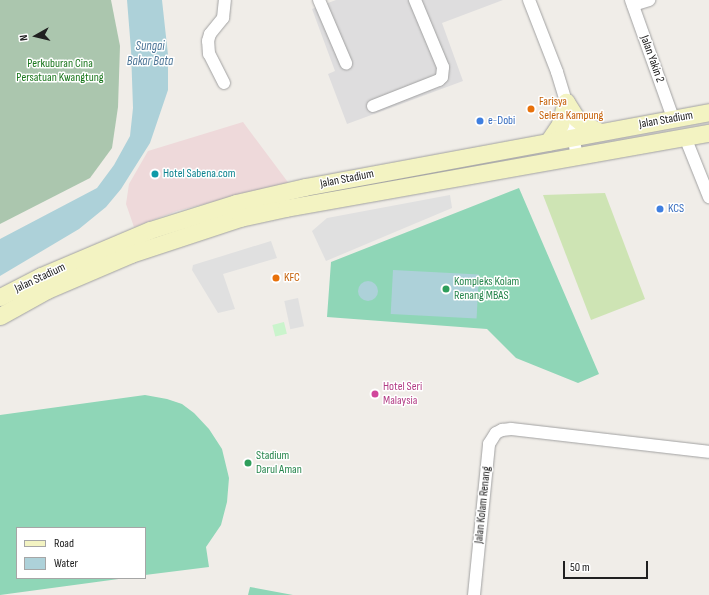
<!DOCTYPE html>
<html>
<head>
<meta charset="utf-8">
<style>
	body { margin:0 }
	#map { position:relative; width:709px; height:595px; overflow:hidden; background:#f0ede8; font-family:"Sofia Sans Condensed",sans-serif }
	div>[style] { position:absolute }
	.residential>* { inset:0; background:#deddde }
	.commercial>* { inset:0; background:#eed9da }
	.grass>* { inset:0; background:#cee4b4 }
	.cemetery>* { inset:0; background:#abc6ae }
	.park>* { inset:0; background:#caf4cc; transform-origin:0 0 }
	.pitch>* { inset:0; background:#8fd6b7 }
	.parking>* { inset:0; background:#e0e0e0; transform-origin:0 0 }
	.water>* { inset:0; background:#add1d9; transform-origin:0 0 }
	.round { border-radius:50% }
	.roads { filter:drop-shadow(0 0 1px #a1a1a1) drop-shadow(0 0 1px #a1a1a1) }
	.street>* { height:12px; margin:-6px; padding:0 6px; transform-origin:6px; border-radius:6px; background:#fff }
	.secondary>* { height:17px; margin:-8.5px; padding:0 8.5px; transform-origin:8.5px; border-radius:8.5px; background:#f3f3c2 }
	.dots>* { width:11px; height:11px; translate:-50% -50%; box-sizing:border-box; border:2px solid #fff; border-radius:50% }
	span { translate:-50% -50%; white-space:nowrap; text-align:center; line-height:1.15; -webkit-text-stroke:3px #fff; paint-order:stroke }
	.street-label { font-size:12px; color:#202020 }
	.park-label { font-size:12px; color:#18751b }
	.food-label { font-size:12px; color:#c56008 }
	.left { translate:0 -50%; text-align:left }
	.shop-label { font-size:12px; color:#366cbe }
	.culture-label { font-size:12px; color:#0d838f }
	.leisure-label { font-size:12px; color:#27864d }
	.hotel-label { font-size:12px; color:#b23c85 }
	.water-label { font-size:13px; color:#4f7798; font-style:italic }
	.legend { position:absolute; left:16px; top:527px; width:130px; height:52px; box-sizing:border-box; background:#fff; border:1px solid #a6a6a6; margin:0; padding:5px 7px; list-style:none; font-size:12px; color:#202020 }
	.legend li { display:flex; align-items:center; gap:8px; height:20px }
	.legend b { width:20px; border:1px solid #a6a6a6 }
	.north { position:absolute; left:16px; top:16px; width:40px; height:40px; -webkit-text-stroke:3px #fff; paint-order:stroke; rotate:262deg; font-size:11px; font-weight:700; line-height:16px; text-align:center; color:#202020 }
	.north::after { content:''; display:block; margin:auto; width:14px; height:18px; background:#202020; clip-path:polygon(50% 0,100% 100%,50% 72%,0 100%) }
	.scale { position:absolute; left:563px; top:561px; width:85px; height:18px; box-sizing:border-box; border:2px solid #202020; border-top:0; padding-left:5px; font-size:12px; line-height:14px; white-space:nowrap; color:#202020; -webkit-text-stroke:3px #fff; paint-order:stroke }
</style>
</head>
<body>
<div id="map">
	<div class="residential">
		<i style="clip-path:polygon(336px 0,503px 0,442px 23px,463px 81px,347px 124px,328px 74px,335px 71px,312px 9px)"></i>
	</div>
	<div class="commercial">
		<i style="clip-path:polygon(243px 122px,293px 189px,240px 195px,177px 211px,134px 227px,126px 204px,129px 184px,148px 151px)"></i>
	</div>
	<div class="grass">
		<i style="clip-path:polygon(605px 193px,645px 299px,591px 320px,543px 195px)"></i>
	</div>
	<div class="cemetery">
		<i style="clip-path:polygon(0 0,111px 0,120px 46px,118px 107px,112px 148px,90px 178px,0 224px)"></i>
	</div>
	<div class="park">
		<i style="left:284px;top:322px;width:12px;height:12px;rotate:76deg"></i>
	</div>
	<div class="pitch">
		<i style="clip-path:polygon(519px 188px,599px 374px,578px 383px,516px 358px,487px 329px,327px 317px,331px 262px)"></i>
		<i style="clip-path:polygon(145px 395px,167px 399px,182px 404px,194px 413px,209px 429px,222px 449px,229px 478px,227px 502px,221px 525px,206px 547px,209px 567px,145px 575px,145px 528px,17px 528px,17px 578px,126px 578px,0 595px,0 415px)"></i>
		<i style="clip-path:polygon(250px 587px,293px 595px,248px 595px)"></i>
	</div>
	<div class="parking">
		<i style="clip-path:polygon(450px 195px,452px 208px,326px 261px,312px 231px,327px 218px)"></i>
		<i style="clip-path:polygon(271px 241px,277px 258px,223px 274px,235px 309px,218px 313px,192px 270px,193px 265px)"></i>
		<i style="left:298px;top:298px;width:29px;height:14px;rotate:78deg"></i>
	</div>
	<div class="water">
		<i style="clip-path:polygon(127px 0,162px 0,168px 55px,168px 90px,150px 143px,121px 189px,106px 207px,79px 229px,0 276px,0 239px,97px 188px,114px 165px,130px 136px,133px 108px,131px 50px)"></i>
		<i style="left:393px;top:270px;width:86px;height:44px;rotate:3deg"></i>
		<i class="round" style="left:358px;top:281px;width:20px;height:20px"></i>
	</div>
	<div class="roads">
		<div class="street">
			<i style="left:319px;top:0;width:69px;rotate:66.8deg"></i>
			<i style="left:529px;top:0;width:77px;rotate:68.7deg"></i>
			<i style="left:557px;top:72px;width:31px;rotate:73deg"></i>
			<i style="left:566px;top:102px;width:55px;rotate:78.5deg"></i>
			<i style="left:631px;top:0;width:125px;rotate:70.4deg"></i>
			<i style="left:633px;top:5px;width:17px;rotate:-17deg"></i>
			<i style="left:224px;top:83px;width:33px;rotate:-117deg"></i>
			<i style="left:209px;top:54px;width:13px;rotate:-94deg"></i>
			<i style="left:208px;top:41px;width:7px;rotate:-74deg"></i>
			<i style="left:210px;top:34px;width:21px;rotate:-51deg"></i>
			<i style="left:223px;top:18px;width:18px;rotate:-84deg"></i>
			<i style="left:373px;top:106px;width:71px;rotate:-21.5deg"></i>
			<i style="left:439px;top:80px;width:4px;rotate:-45deg"></i>
			<i style="left:442px;top:77px;width:10px;rotate:-84deg"></i>
			<i style="left:443px;top:67px;width:73px;rotate:-112.7deg"></i>
			<i style="left:685px;top:137px;width:65px;rotate:68.2deg"></i>
			<i style="left:474px;top:595px;width:152px;rotate:-84.3deg"></i>
			<i style="left:489px;top:444px;width:13px;rotate:-58deg"></i>
			<i style="left:496px;top:433px;width:7px;rotate:-27deg"></i>
			<i style="left:502px;top:430px;width:9px;rotate:-6deg"></i>
			<i style="left:511px;top:429px;width:199px;rotate:6.6deg"></i>
		</div>
		<div class="secondary">
			<i style="left:566px;top:102px;width:19px;rotate:58deg"></i>
			<i style="left:576px;top:118px;width:9px;rotate:41deg"></i>
			<i style="left:583px;top:124px;width:19px;rotate:25deg"></i>
			<i style="left:548px;top:142px;width:22px;rotate:-56deg"></i>
			<i style="left:560px;top:124px;width:23px;rotate:-75deg"></i>
			<i style="left:0;top:297px;width:46px;rotate:-27.1deg"></i>
			<i style="left:41px;top:276px;width:118px;rotate:-22.9deg"></i>
			<i style="left:150px;top:230px;width:90px;rotate:-17.4deg"></i>
			<i style="left:236px;top:203px;width:71px;rotate:-13.1deg"></i>
			<i style="left:305px;top:187px;width:411px;rotate:-10.5deg"></i>
			<i style="left:0;top:316px;width:54px;rotate:-29deg"></i>
			<i style="left:47px;top:290px;width:91px;rotate:-23.2deg"></i>
			<i style="left:131px;top:254px;width:115px;rotate:-18.3deg"></i>
			<i style="left:240px;top:218px;width:47px;rotate:-12.3deg"></i>
			<i style="left:286px;top:208px;width:430px;rotate:-10.1deg"></i>
		</div>
	</div>
	<div class="dots">
		<i style="left:531px;top:109px;background:#e8710a"></i>
		<i style="left:480px;top:121px;background:#3f7fe0"></i>
		<i style="left:155px;top:174px;background:#0f9aa8"></i>
		<i style="left:660px;top:209px;background:#3f7fe0"></i>
		<i style="left:276px;top:278px;background:#e8710a"></i>
		<i style="left:446px;top:289px;background:#2e9e5b"></i>
		<i style="left:375px;top:394px;background:#d1479c"></i>
		<i style="left:248px;top:463px;background:#2e9e5b"></i>
	</div>
	<div class="street-label">
		<span style="left:652px;top:59px;rotate:70deg">Jalan Yakin 2</span>
		<span style="left:666px;top:120px;rotate:-10deg">Jalan Stadium</span>
		<span style="left:347px;top:179px;rotate:-11deg">Jalan Stadium</span>
		<span style="left:40px;top:278px;rotate:-25deg">Jalan Stadium</span>
		<span style="left:483px;top:505px;rotate:-84deg">Jalan Kolam Renang</span>
	</div>
	<div class="park-label">
		<span style="left:60px;top:71px">Perkuburan Cina<br>Persatuan Kwangtung</span>
	</div>
	<div class="food-label">
		<span class="left" style="left:539px;top:109px">Farisya<br>Selera Kampung</span>
		<span class="left" style="left:284px;top:278px">KFC</span>
	</div>
	<div class="shop-label">
		<span class="left" style="left:488px;top:121px">e-Dobi</span>
		<span class="left" style="left:668px;top:209px">KCS</span>
	</div>
	<div class="culture-label">
		<span class="left" style="left:163px;top:174px">Hotel Sabena.com</span>
	</div>
	<div class="leisure-label">
		<span class="left" style="left:454px;top:289px">Kompleks Kolam<br>Renang MBAS</span>
		<span class="left" style="left:256px;top:463px">Stadium<br>Darul Aman</span>
	</div>
	<div class="hotel-label">
		<span class="left" style="left:383px;top:394px">Hotel Seri<br>Malaysia</span>
	</div>
	<div class="water-label">
		<span style="left:150px;top:54px">Sungai<br>Bakar Bata</span>
	</div>
	<ul class="legend">
	<li><b style="height:5px;background:#f3f3c2"></b>Road</li>
	<li><b style="height:11px;background:#add1d9"></b>Water</li>
	</ul>
	<div class="north">N</div>
	<div class="scale">50 m</div>
</div>
</body>
</html>
